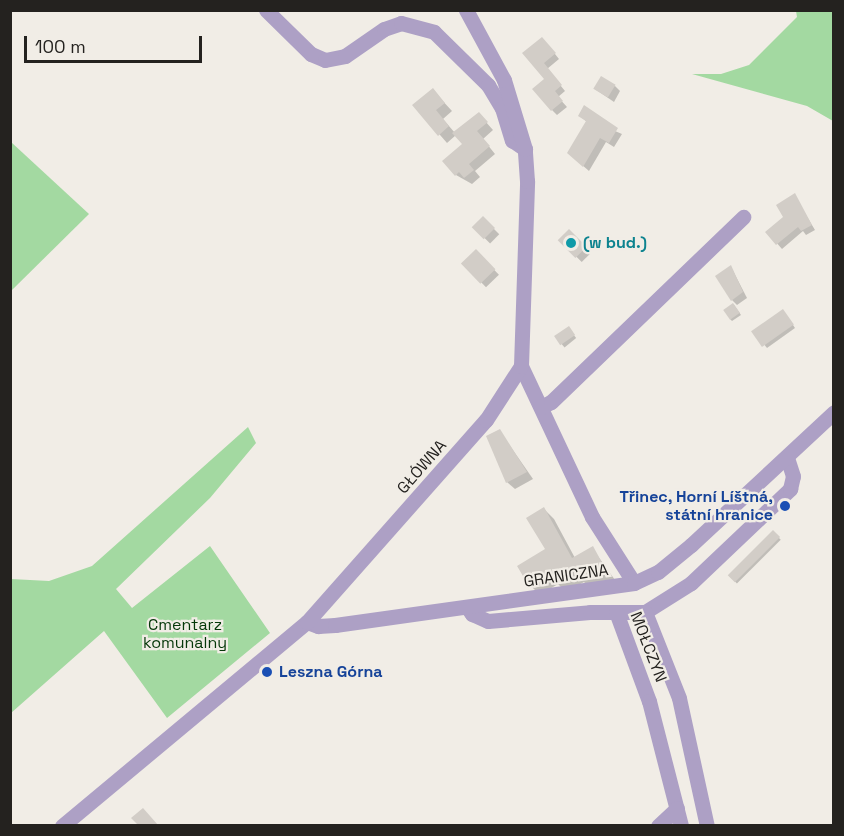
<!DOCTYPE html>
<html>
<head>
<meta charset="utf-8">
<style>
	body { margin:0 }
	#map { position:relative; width:844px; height:836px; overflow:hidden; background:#f1ede6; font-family:"Space Grotesk",sans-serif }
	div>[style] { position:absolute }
	.green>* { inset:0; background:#a3d9a1 }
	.shadow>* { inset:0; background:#0003; transform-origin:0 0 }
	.building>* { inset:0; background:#d2cdc7; transform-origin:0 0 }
	.minor>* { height:15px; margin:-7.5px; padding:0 7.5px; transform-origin:7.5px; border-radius:7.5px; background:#ada0c5 }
	.dots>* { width:16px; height:16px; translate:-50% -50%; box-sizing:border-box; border:3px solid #f1ede6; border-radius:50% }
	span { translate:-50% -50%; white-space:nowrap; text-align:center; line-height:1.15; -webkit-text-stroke:4.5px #f1ede6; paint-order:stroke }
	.culture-label { font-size:16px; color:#0d838f; font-weight:700 }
	.left { translate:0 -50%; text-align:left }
	.street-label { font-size:16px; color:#24221f }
	.transit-label { font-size:16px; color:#164399; font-weight:700 }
	.right { translate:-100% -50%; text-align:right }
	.park-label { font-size:16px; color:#053809 }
	.frame { position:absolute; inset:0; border:12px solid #24221f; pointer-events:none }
	.scale { position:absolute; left:24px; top:36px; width:178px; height:27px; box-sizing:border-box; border:3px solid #24221f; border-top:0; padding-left:8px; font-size:18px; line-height:21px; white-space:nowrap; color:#24221f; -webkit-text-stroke:4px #f1ede6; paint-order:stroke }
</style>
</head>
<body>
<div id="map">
	<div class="green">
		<i style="clip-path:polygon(796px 11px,833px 11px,833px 121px,807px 106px,692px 74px,721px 74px,749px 65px,797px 17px)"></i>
		<i style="clip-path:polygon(11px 142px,89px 214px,11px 291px,10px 291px)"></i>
		<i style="clip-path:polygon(248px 427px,256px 443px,210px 498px,116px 589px,132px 608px,210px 546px,270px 633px,167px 718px,104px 631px,11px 713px,11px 579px,49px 581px,92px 566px)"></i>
	</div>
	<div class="shadow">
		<i style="clip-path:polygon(547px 44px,559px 59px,547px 69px,565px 91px,558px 97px,567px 107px,557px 115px,552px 110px,546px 79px,524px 54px)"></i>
		<i style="clip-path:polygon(615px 86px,620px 91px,614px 102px,595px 89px)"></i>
		<i style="clip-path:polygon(440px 98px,452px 111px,443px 119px,455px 133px,485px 121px,493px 130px,483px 139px,495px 154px,475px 171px,480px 177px,472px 184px,456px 175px,464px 145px,456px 135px,447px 143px,414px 105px)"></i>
		<i style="clip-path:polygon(580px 116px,622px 134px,614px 147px,606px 142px,589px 171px,574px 158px,587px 122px)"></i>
		<i style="clip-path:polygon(794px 195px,815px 230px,806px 235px,803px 231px,782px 249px,767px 232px,785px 217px)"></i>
		<i style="left:483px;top:218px;width:23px;height:13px;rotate:45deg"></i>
		<i style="left:569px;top:231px;width:31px;height:13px;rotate:45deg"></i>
		<i style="left:476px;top:251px;width:33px;height:18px;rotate:46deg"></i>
		<i style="clip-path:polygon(731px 267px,747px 298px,737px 305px,732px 300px)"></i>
		<i style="clip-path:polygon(734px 305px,741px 315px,732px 321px,730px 319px)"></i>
		<i style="clip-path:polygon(785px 313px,795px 328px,767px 348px,754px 332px)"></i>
		<i style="left:568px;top:328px;width:13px;height:15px;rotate:51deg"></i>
		<i style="clip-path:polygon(499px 430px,533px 479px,515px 489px,507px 482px)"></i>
		<i style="clip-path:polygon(544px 509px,554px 519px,575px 558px,592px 548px,615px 580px,592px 590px,584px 582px,566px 592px,558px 584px,540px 595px,530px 585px,547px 550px)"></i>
		<i style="left:773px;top:532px;width:11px;height:62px;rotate:45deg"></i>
	</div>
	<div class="building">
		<i style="clip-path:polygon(542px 37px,556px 53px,544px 63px,562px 85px,555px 91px,563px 101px,551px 111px,532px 89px,544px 79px,522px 53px)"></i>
		<i style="left:601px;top:76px;width:17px;height:15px;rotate:31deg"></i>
		<i style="clip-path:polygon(433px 88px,445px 103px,436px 110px,449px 126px,438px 136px,412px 105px)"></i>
		<i style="clip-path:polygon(584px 105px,618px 128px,609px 143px,600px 138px,583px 167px,567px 153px,586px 121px,578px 116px)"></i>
		<i style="clip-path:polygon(479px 112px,488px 122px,477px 131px,490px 146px,469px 164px,474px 170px,464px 178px,459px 172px,455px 176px,442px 161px,462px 144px,452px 133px)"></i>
		<i style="clip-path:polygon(795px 193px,812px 225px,801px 231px,798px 227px,776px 245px,765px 232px,783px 217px,776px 205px)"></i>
		<i style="left:483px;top:216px;width:17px;height:16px;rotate:45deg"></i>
		<i style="left:569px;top:229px;width:25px;height:16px;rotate:45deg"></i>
		<i style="left:476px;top:249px;width:28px;height:21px;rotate:46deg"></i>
		<i style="clip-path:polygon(731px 265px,743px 292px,731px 301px,715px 276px)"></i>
		<i style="left:733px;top:303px;width:12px;height:12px;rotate:55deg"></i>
		<i style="left:783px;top:309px;width:19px;height:39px;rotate:55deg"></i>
		<i style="left:569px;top:326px;width:11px;height:18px;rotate:56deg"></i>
		<i style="clip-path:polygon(500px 429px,527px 472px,506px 483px,486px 436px)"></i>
		<i style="clip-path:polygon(544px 507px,572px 558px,593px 546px,606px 570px,581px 581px,575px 571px,555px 584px,549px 574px,529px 586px,517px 566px,545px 549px,526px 518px)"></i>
		<i style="left:773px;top:530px;width:10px;height:64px;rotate:45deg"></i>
		<i style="clip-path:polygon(143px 808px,158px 825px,138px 825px,131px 818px)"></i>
	</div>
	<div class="minor">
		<i style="left:266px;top:10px;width:63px;rotate:44.4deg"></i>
		<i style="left:311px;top:54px;width:15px;rotate:23deg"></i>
		<i style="left:325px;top:60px;width:20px;rotate:-11deg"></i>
		<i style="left:345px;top:56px;width:47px;rotate:-34.7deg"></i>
		<i style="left:384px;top:29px;width:18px;rotate:-19deg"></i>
		<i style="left:401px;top:23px;width:34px;rotate:15deg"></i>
		<i style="left:434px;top:32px;width:76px;rotate:44.5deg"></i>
		<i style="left:488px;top:85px;width:27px;rotate:59deg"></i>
		<i style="left:502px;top:108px;width:34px;rotate:73deg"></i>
		<i style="left:512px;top:140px;width:16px;rotate:35deg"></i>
		<i style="left:521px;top:366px;width:167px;rotate:64.8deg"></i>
		<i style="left:592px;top:517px;width:78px;rotate:57.5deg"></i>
		<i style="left:541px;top:407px;width:11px;rotate:-27deg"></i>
		<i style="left:551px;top:402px;width:267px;rotate:-43.9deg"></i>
		<i style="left:467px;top:607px;width:9px;rotate:54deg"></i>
		<i style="left:472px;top:614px;width:17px;rotate:24deg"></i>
		<i style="left:488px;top:621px;width:102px;rotate:-5deg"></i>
		<i style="left:590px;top:612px;width:55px"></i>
		<i style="left:645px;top:612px;width:54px;rotate:-32.2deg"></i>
		<i style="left:691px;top:583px;width:137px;rotate:-43.5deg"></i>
		<i style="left:790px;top:489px;width:13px;rotate:-77deg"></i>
		<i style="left:793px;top:476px;width:20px;rotate:-108deg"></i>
		<i style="left:616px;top:612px;width:95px;rotate:69.7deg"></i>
		<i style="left:649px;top:701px;width:129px;rotate:75.6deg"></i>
		<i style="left:645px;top:612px;width:92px;rotate:68.4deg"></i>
		<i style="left:679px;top:698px;width:131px;rotate:77.7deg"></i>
		<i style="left:307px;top:622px;width:12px;rotate:20deg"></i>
		<i style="left:318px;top:626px;width:17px;rotate:-3deg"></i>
		<i style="left:335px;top:625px;width:302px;rotate:-8deg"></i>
		<i style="left:634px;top:583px;width:26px;rotate:-25deg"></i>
		<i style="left:658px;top:572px;width:43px;rotate:-39.3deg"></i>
		<i style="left:691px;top:545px;width:195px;rotate:-42.9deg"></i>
		<i style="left:62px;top:826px;width:319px;rotate:-39.8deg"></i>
		<i style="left:307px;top:622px;width:270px;rotate:-48.5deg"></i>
		<i style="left:486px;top:420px;width:64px;rotate:-57.1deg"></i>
		<i style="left:521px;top:366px;width:185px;rotate:-88.1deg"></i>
		<i style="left:527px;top:181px;width:32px;rotate:-94deg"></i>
		<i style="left:525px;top:149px;width:72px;rotate:-106.9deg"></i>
		<i style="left:504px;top:80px;width:80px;rotate:-118.5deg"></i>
		<i style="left:658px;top:826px;width:26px;rotate:-43deg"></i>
	</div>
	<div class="dots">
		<i style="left:571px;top:243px;background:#0f9aa8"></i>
		<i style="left:785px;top:506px;background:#1a4fb4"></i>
		<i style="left:267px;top:672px;background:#1a4fb4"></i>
	</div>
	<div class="culture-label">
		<span class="left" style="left:583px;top:243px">(w bud.)</span>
	</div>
	<div class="street-label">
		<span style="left:422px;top:467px;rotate:-49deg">GŁÓWNA</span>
		<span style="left:566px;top:576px;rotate:-8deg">GRANICZNA</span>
		<span style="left:648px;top:647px;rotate:69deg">MOŁCZYN</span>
	</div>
	<div class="transit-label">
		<span class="right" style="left:773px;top:506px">Třinec, Horní Líštná,<br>státní hranice</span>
		<span class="left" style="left:279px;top:672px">Leszna Górna</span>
	</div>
	<div class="park-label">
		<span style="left:185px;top:634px">Cmentarz<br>komunalny</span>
	</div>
	<div class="frame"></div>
	<div class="scale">100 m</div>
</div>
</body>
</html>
